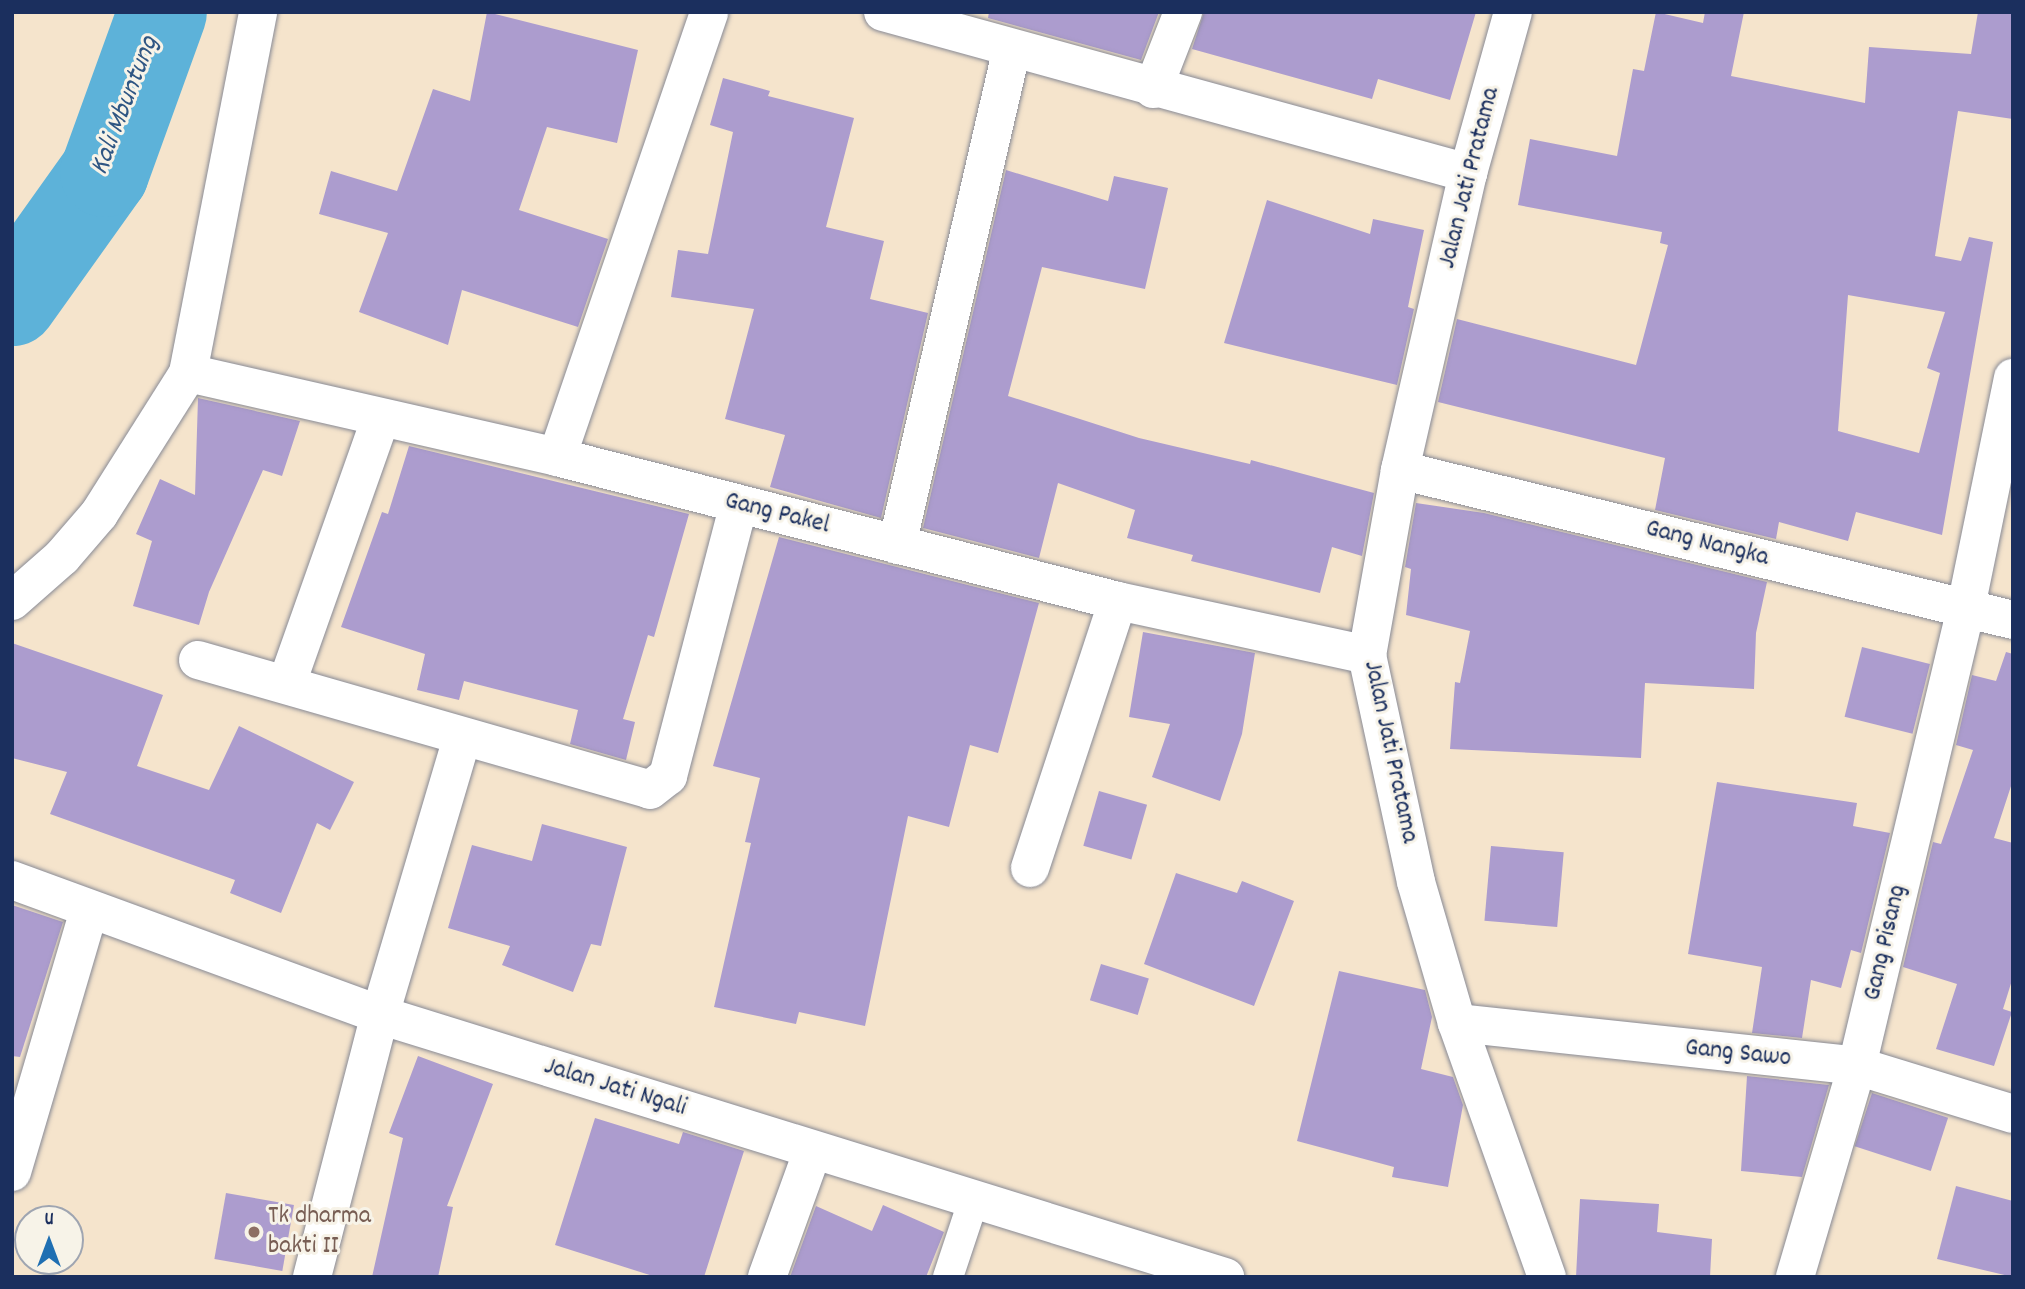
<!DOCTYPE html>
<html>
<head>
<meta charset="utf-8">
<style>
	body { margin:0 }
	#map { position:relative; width:2025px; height:1289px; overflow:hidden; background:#f5e4cc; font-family:Dekko,sans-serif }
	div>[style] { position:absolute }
	.river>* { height:89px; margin:-44.5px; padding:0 44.5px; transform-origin:44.5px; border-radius:44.5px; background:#5db2d9 }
	.building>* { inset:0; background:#ac9cce; transform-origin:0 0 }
	.roads { filter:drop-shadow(0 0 2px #888a95) drop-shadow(0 0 2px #888a95) }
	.lane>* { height:30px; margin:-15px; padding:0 15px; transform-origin:15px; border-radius:15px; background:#fff }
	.street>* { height:38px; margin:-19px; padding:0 19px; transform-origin:19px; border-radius:19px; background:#fff }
	.dots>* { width:19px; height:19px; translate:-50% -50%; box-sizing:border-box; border:4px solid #f7f3e8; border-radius:50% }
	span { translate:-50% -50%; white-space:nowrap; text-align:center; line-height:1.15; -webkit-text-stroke:6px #f7f3e8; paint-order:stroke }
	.street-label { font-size:26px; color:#1b2f5e }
	.education-label { font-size:26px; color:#785e54 }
	.left { translate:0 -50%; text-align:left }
	.water-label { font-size:28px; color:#2f5683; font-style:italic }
	.frame { position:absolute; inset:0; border:14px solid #1b2f5e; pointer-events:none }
	.north { position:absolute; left:14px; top:1205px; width:70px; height:70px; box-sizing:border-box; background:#f7f3e8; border:2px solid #9fa5b1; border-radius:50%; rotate:0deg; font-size:19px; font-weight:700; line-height:28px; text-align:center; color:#1b2f5e }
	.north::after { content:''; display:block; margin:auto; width:24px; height:32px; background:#1f6fb2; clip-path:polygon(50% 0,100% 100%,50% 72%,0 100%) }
</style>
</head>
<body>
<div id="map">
	<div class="river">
		<i style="left:12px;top:301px;width:158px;rotate:-54.5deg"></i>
		<i style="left:104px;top:172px;width:170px;rotate:-70.1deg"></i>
	</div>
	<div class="building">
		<i style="clip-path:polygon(487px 12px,638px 50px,617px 143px,547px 127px,519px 210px,608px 239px,578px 327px,462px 290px,448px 345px,359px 312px,388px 233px,319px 214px,331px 171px,397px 191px,433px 89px,470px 101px)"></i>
		<i style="clip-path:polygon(989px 12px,1159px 12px,1141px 60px,988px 18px)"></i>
		<i style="clip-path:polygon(1204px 12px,1476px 12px,1450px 100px,1378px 79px,1372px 99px,1192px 49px)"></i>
		<i style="clip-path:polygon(evenodd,1656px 12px,1703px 23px,1705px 12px,1744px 12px,1731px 76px,1865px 103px,1869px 47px,1971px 54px,1978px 12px,2013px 12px,2013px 119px,1958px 111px,1935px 256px,1961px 261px,1969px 237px,1993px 242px,1942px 535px,1856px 512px,1848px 541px,1779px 522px,1776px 539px,1655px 510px,1665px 458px,1438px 402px,1457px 319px,1636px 365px,1668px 245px,1660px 243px,1662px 232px,1518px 205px,1530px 139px,1617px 156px,1633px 69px,1644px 71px,1656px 12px,1848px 295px,1945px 312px,1927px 368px,1940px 373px,1919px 453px,1838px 431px,1848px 295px)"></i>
		<i style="clip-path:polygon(723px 78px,770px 91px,768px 96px,854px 118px,826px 227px,884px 241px,870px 299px,928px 313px,881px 518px,770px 487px,785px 435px,725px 419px,754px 309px,671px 297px,678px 250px,708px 254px,733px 132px,710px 125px)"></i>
		<i style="clip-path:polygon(1006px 170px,1108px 201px,1114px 176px,1168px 188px,1145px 289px,1042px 267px,1008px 396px,1139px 438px,1250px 464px,1251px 460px,1374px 493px,1362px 556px,1332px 547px,1320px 593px,1191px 561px,1193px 555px,1127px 538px,1135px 510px,1058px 483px,1039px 558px,923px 528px)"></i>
		<i style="clip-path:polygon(1267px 200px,1370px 234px,1373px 219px,1424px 230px,1408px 307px,1414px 309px,1397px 385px,1224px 343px)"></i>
		<i style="clip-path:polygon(198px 398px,300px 421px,282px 476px,263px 470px,209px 592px,199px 625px,133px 606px,152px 541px,136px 534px,160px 479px,195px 495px)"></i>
		<i style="clip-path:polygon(409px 446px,689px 514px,654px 637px,648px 635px,623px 719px,635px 722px,626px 760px,570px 744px,578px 710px,464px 681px,459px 700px,417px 690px,425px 654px,341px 627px,382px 512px,388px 514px)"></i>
		<i style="clip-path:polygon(1416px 503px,1484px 513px,1767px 582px,1756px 633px,1754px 689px,1645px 683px,1641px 758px,1450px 749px,1455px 682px,1460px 683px,1470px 631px,1406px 615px,1411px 569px,1405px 567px)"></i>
		<i style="clip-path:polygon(779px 537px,1039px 603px,998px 753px,970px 745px,949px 827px,908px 816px,865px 1026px,799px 1012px,796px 1024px,714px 1007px,751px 843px,745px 842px,760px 778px,713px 766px)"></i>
		<i style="clip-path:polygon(1143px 632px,1255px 653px,1242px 734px,1220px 801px,1152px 777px,1170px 724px,1129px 717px)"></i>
		<i style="clip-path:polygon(12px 643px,163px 695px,137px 766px,209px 790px,239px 726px,354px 782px,330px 830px,317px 823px,281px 913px,230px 893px,235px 880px,50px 814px,67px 772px,12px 758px)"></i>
		<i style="left:1862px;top:647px;width:70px;height:72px;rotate:14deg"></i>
		<i style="clip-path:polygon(2006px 652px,2013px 654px,2013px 780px,1994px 838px,2013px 843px,2013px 977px,2003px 1009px,2012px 1012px,1994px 1066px,1936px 1049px,1957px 984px,1903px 967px,1933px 842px,1941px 844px,1973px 750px,1956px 745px,1972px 675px,1996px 681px)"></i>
		<i style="clip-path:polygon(1717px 782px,1857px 803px,1853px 826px,1890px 833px,1861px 953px,1851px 950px,1841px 988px,1811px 980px,1802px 1038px,1752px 1033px,1762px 967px,1688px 954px)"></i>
		<i style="left:1099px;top:791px;width:50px;height:57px;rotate:16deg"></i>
		<i style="clip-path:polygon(542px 824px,627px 847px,601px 946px,591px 944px,573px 992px,502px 965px,510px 946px,448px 928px,472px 845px,532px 861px)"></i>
		<i style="left:1491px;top:846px;width:73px;height:75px;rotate:5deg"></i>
		<i style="clip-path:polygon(1176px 873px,1237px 893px,1242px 881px,1294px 901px,1254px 1006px,1144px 964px)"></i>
		<i style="clip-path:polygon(12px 905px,63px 922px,20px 1057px,12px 1056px)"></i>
		<i style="left:1101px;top:964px;width:50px;height:38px;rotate:17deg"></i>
		<i style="clip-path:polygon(1339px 971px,1425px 990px,1432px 1017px,1421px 1069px,1453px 1077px,1463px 1105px,1448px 1187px,1392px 1177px,1394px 1167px,1297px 1141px)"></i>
		<i style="clip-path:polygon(418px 1056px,493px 1084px,447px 1206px,453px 1207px,438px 1277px,372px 1277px,403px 1138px,389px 1133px)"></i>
		<i style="clip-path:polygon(1747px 1076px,1829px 1085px,1802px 1177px,1741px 1171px)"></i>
		<i style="left:1872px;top:1093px;width:80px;height:56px;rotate:18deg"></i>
		<i style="clip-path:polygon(595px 1118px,679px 1144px,683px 1132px,744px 1151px,704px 1277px,656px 1277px,555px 1245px)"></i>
		<i style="clip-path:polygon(1956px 1186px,2013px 1201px,2013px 1277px,1937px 1259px)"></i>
		<i style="left:226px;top:1193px;width:69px;height:67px;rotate:10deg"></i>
		<i style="clip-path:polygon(1580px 1199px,1659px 1204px,1657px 1232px,1712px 1239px,1710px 1277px,1576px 1277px)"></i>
		<i style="clip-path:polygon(883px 1205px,944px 1232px,926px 1277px,790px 1277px,816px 1206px,872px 1231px)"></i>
	</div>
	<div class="roads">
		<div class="lane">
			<i style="left:948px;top:1277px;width:82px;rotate:-71.6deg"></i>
		</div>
		<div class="street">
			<i style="left:883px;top:12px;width:607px;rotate:15.39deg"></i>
			<i style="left:1513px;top:12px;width:167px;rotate:105.6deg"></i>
			<i style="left:1468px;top:173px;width:305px;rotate:102.9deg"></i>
			<i style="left:1400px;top:470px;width:188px;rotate:100.1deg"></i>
			<i style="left:1367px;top:655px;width:232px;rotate:77.8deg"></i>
			<i style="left:1416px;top:882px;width:147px;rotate:73.8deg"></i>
			<i style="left:1457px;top:1023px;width:269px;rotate:70.5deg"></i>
			<i style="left:1153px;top:89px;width:83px;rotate:-68.7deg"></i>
			<i style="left:188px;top:373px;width:378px;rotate:12.8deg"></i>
			<i style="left:557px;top:457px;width:579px;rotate:14.4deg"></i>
			<i style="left:1118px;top:601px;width:255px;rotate:12.2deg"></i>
			<i style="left:557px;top:457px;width:470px;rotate:-71.1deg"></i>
			<i style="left:1400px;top:470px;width:631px;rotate:13.75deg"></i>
			<i style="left:897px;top:545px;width:510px;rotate:-76.97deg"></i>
			<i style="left:12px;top:601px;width:67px;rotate:-41.3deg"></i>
			<i style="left:62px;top:557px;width:57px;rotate:-49.3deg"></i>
			<i style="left:99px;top:514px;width:167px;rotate:-57.7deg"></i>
			<i style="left:188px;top:373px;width:368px;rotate:-79deg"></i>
			<i style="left:198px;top:660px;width:470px;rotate:16deg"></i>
			<i style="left:650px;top:790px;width:23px;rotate:-38deg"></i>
			<i style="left:668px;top:776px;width:281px;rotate:-75.4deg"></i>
			<i style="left:287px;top:683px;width:281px;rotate:-70.5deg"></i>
			<i style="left:1030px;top:868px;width:281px;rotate:-71.8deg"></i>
			<i style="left:12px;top:880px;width:392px;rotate:20.1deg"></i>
			<i style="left:380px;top:1015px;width:885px;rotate:17.23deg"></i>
			<i style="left:1457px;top:1023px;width:402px;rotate:6.1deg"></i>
			<i style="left:1857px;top:1066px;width:163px;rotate:17.1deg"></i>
			<i style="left:12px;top:1172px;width:273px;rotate:-73.6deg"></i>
			<i style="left:312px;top:1277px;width:271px;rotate:-75.5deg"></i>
			<i style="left:380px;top:1015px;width:288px;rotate:-73.5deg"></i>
			<i style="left:767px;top:1277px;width:135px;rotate:-70.1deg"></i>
			<i style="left:1795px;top:1277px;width:220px;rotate:-73.6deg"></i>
			<i style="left:1857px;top:1066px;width:472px;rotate:-76.6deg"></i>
			<i style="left:1966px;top:607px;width:234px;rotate:-78.4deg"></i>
		</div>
	</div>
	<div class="dots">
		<i style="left:254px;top:1232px;background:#8d6e63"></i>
	</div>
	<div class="street-label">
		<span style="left:1470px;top:178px;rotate:-76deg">Jalan Jati Pratama</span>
		<span style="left:777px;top:514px;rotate:14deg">Gang Pakel</span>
		<span style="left:1707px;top:544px;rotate:14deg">Gang Nangka</span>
		<span style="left:1390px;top:752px;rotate:78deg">Jalan Jati Pratama</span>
		<span style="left:1886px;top:943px;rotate:-77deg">Gang Pisang</span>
		<span style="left:1738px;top:1054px;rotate:6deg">Gang Sawo</span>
		<span style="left:615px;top:1088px;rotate:17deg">Jalan Jati Ngali</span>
	</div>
	<div class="education-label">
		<span class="left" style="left:268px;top:1232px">Tk dharma<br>bakti II</span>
	</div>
	<div class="water-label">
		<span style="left:126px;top:106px;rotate:-69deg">Kali Mbuntung</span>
	</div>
	<div class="frame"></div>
	<div class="north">U</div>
</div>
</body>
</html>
